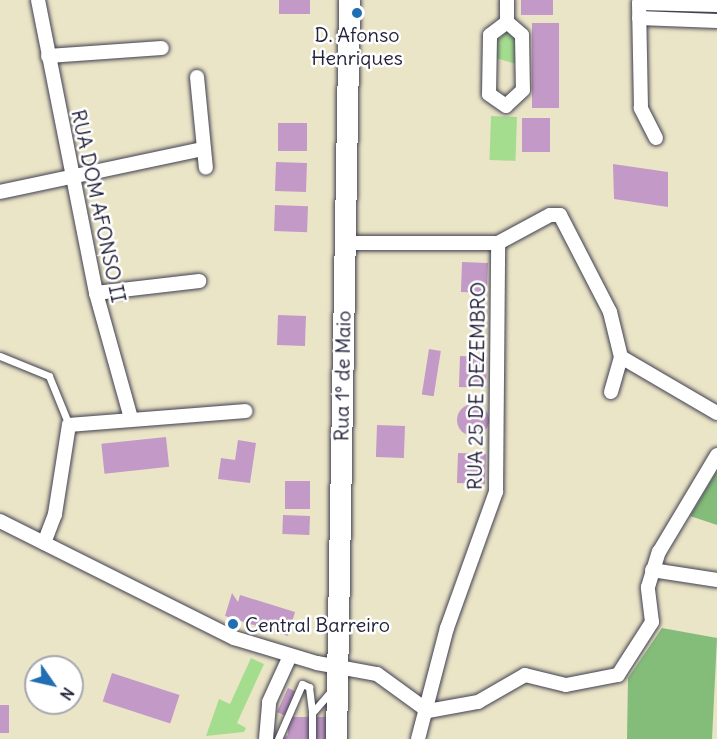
<!DOCTYPE html>
<html>
<head>
<meta charset="utf-8">
<style>
	body { margin:0 }
	#map { position:relative; width:717px; height:739px; overflow:hidden; background:#ebe5c7; font-family:Delius,sans-serif }
	div>[style] { position:absolute }
	.green>* { inset:0; background:#a5dd8f; transform-origin:0 0 }
	.forest>* { inset:0; background:#84bc7a }
	.building>* { inset:0; background:#c39ac7; transform-origin:0 0 }
	.round { border-radius:50% }
	.roads { filter:drop-shadow(0 0 2px #403f50) drop-shadow(0 0 2px #403f50) }
	.lane>* { height:7px; margin:-3.5px; padding:0 3.5px; transform-origin:3.5px; border-radius:3.5px; background:#fff }
	.street>* { height:14px; margin:-7px; padding:0 7px; transform-origin:7px; border-radius:7px; background:#fff }
	.primary>* { height:21px; margin:-10.5px; padding:0 10.5px; transform-origin:10.5px; border-radius:10.5px; background:#fff }
	.dots>* { width:16px; height:16px; translate:-50% -50%; box-sizing:border-box; border:3px solid #fff; border-radius:50% }
	span { translate:-50% -50%; white-space:nowrap; text-align:center; line-height:1.15; -webkit-text-stroke:5px #fff; paint-order:stroke }
	.poi-label { font-size:20px; color:#22223b }
	.left { translate:0 -50%; text-align:left }
	.street-label { font-size:20px; color:#22223b }
	.north { position:absolute; left:24px; top:655px; width:60px; height:60px; box-sizing:border-box; background:#fff; border:2px solid #a7a7b1; border-radius:50%; rotate:124deg; font-size:16px; font-weight:700; line-height:24px; text-align:center; color:#22223b }
	.north::after { content:''; display:block; margin:auto; width:21px; height:27px; background:#1f6fb2; clip-path:polygon(50% 0,100% 100%,50% 72%,0 100%) }
</style>
</head>
<body>
<div id="map">
	<div class="green">
		<i style="clip-path:polygon(505px 32px,516px 38px,516px 64px,496px 58px,497px 42px)"></i>
		<i style="left:491px;top:116px;width:26px;height:44px;rotate:2deg"></i>
		<i style="clip-path:polygon(251px 658px,264px 664px,237px 723px,246px 728px,244px 732px,206px 736px,219px 699px,230px 704px)"></i>
	</div>
	<div class="forest">
		<i style="clip-path:polygon(717px 471px,717px 525px,690px 516px)"></i>
		<i style="clip-path:polygon(662px 628px,717px 638px,712px 739px,627px 739px,628px 678px)"></i>
	</div>
	<div class="building">
		<i style="left:279px;top:0;width:31px;height:14px"></i>
		<i style="left:521px;top:0;width:32px;height:15px"></i>
		<i style="left:532px;top:23px;width:27px;height:85px"></i>
		<i style="left:522px;top:118px;width:28px;height:34px"></i>
		<i style="left:278px;top:123px;width:29px;height:28px"></i>
		<i style="left:276px;top:162px;width:31px;height:29px;rotate:2deg"></i>
		<i style="clip-path:polygon(613px 164px,668px 172px,668px 207px,614px 199px)"></i>
		<i style="left:275px;top:205px;width:33px;height:26px;rotate:2deg"></i>
		<i style="left:462px;top:262px;width:26px;height:30px;rotate:2deg"></i>
		<i style="left:278px;top:315px;width:28px;height:30px;rotate:2deg"></i>
		<i style="left:429px;top:349px;width:12px;height:46px;rotate:9deg"></i>
		<i style="left:460px;top:356px;width:27px;height:31px;rotate:2deg"></i>
		<i class="round" style="left:457px;top:404px;width:32px;height:32px"></i>
		<i style="left:377px;top:425px;width:28px;height:32px;rotate:2deg"></i>
		<i style="left:166px;top:437px;width:30px;height:65px;rotate:84deg"></i>
		<i style="clip-path:polygon(238px 440px,256px 443px,250px 483px,218px 479px,221px 458px,235px 460px)"></i>
		<i style="left:458px;top:453px;width:28px;height:30px;rotate:2deg"></i>
		<i style="left:285px;top:481px;width:25px;height:28px"></i>
		<i style="left:283px;top:515px;width:27px;height:19px;rotate:2deg"></i>
		<i style="clip-path:polygon(232px 593px,238px 602px,240px 595px,295px 612px,288px 636px,225px 616px)"></i>
		<i style="left:112px;top:673px;width:71px;height:30px;rotate:18deg"></i>
		<i style="clip-path:polygon(288px 688px,301px 694px,288px 717px,277px 712px)"></i>
		<i style="left:0;top:705px;width:9px;height:28px"></i>
		<i style="clip-path:polygon(288px 717px,326px 717px,326px 739px,282px 739px,288px 735px)"></i>
	</div>
	<div class="roads">
		<div class="lane">
			<i style="left:0;top:356px;width:53px;rotate:22.2deg"></i>
			<i style="left:49px;top:376px;width:53px;rotate:67.8deg"></i>
			<i style="left:278px;top:739px;width:60px;rotate:-66.4deg"></i>
			<i style="left:302px;top:684px;width:8px;rotate:23deg"></i>
			<i style="left:309px;top:687px;width:26px;rotate:83deg"></i>
			<i style="left:312px;top:739px;width:26px;rotate:-90deg"></i>
			<i style="left:312px;top:713px;width:29px;rotate:-49deg"></i>
		</div>
		<div class="street">
			<i style="left:38px;top:0;width:299px;rotate:78.8deg"></i>
			<i style="left:96px;top:293px;width:130px;rotate:74.4deg"></i>
			<i style="left:639px;top:18px;width:78px;rotate:2.2deg"></i>
			<i style="left:507px;top:22px;width:20px;rotate:41deg"></i>
			<i style="left:522px;top:35px;width:55px;rotate:89deg"></i>
			<i style="left:523px;top:90px;width:23px;rotate:137deg"></i>
			<i style="left:506px;top:106px;width:21px;rotate:-145deg"></i>
			<i style="left:489px;top:94px;width:59px;rotate:-89deg"></i>
			<i style="left:490px;top:35px;width:21px;rotate:-37deg"></i>
			<i style="left:507px;top:22px;width:22px;rotate:-90deg"></i>
			<i style="left:48px;top:56px;width:114px;rotate:-4deg"></i>
			<i style="left:197px;top:77px;width:91px;rotate:84.4deg"></i>
			<i style="left:656px;top:138px;width:34px;rotate:-117deg"></i>
			<i style="left:641px;top:108px;width:105px;rotate:-91.1deg"></i>
			<i style="left:639px;top:3px;width:78px;rotate:1.5deg"></i>
			<i style="left:0;top:192px;width:208px;rotate:-12deg"></i>
			<i style="left:344px;top:243px;width:154px"></i>
			<i style="left:498px;top:243px;width:59px;rotate:-28.3deg"></i>
			<i style="left:550px;top:215px;width:10px"></i>
			<i style="left:560px;top:215px;width:109px;rotate:62.7deg"></i>
			<i style="left:610px;top:312px;width:46px;rotate:76.3deg"></i>
			<i style="left:621px;top:357px;width:111px;rotate:30.3deg"></i>
			<i style="left:96px;top:293px;width:104px;rotate:-6.6deg"></i>
			<i style="left:611px;top:392px;width:36px;rotate:-74deg"></i>
			<i style="left:0;top:521px;width:262px;rotate:26.6deg"></i>
			<i style="left:234px;top:638px;width:87px;rotate:16.8deg"></i>
			<i style="left:317px;top:663px;width:61px;rotate:10.4deg"></i>
			<i style="left:377px;top:674px;width:63px;rotate:36deg"></i>
			<i style="left:44px;top:543px;width:31px;rotate:-69deg"></i>
			<i style="left:55px;top:514px;width:90px;rotate:-81.1deg"></i>
			<i style="left:69px;top:425px;width:177px;rotate:-4.5deg"></i>
			<i style="left:652px;top:570px;width:66px;rotate:8.7deg"></i>
			<i style="left:428px;top:711px;width:51px;rotate:-10.2deg"></i>
			<i style="left:478px;top:702px;width:54px;rotate:-29.9deg"></i>
			<i style="left:525px;top:675px;width:42px;rotate:13.7deg"></i>
			<i style="left:566px;top:685px;width:53px;rotate:-10.9deg"></i>
			<i style="left:618px;top:675px;width:63px;rotate:-57.3deg"></i>
			<i style="left:652px;top:622px;width:35px;rotate:-97deg"></i>
			<i style="left:648px;top:587px;width:37px;rotate:-73deg"></i>
			<i style="left:659px;top:552px;width:113px;rotate:-59.1deg"></i>
			<i style="left:266px;top:739px;width:37px;rotate:-85deg"></i>
			<i style="left:269px;top:702px;width:51px;rotate:-65.5deg"></i>
			<i style="left:418px;top:739px;width:115px;rotate:-75.4deg"></i>
			<i style="left:447px;top:628px;width:145px;rotate:-70.2deg"></i>
			<i style="left:496px;top:492px;width:249px;rotate:-89.5deg"></i>
		</div>
		<div class="primary">
			<i style="left:336px;top:739px;width:739px;rotate:-88.99deg"></i>
		</div>
	</div>
	<div class="dots">
		<i style="left:357px;top:13px;background:#1f6fb2"></i>
		<i style="left:233px;top:624px;background:#1f6fb2"></i>
	</div>
	<div class="poi-label">
		<span style="left:357px;top:46px">D. Afonso<br>Henriques</span>
		<span class="left" style="left:245px;top:624px">Central Barreiro</span>
	</div>
	<div class="street-label">
		<span style="left:99px;top:206px;rotate:78deg">RUA DOM AFONSO II</span>
		<span style="left:342px;top:376px;rotate:-89deg">Rua 1º de Maio</span>
		<span style="left:476px;top:386px;rotate:-89deg">RUA 25 DE DEZEMBRO</span>
	</div>
	<div class="north">N</div>
</div>
</body>
</html>
